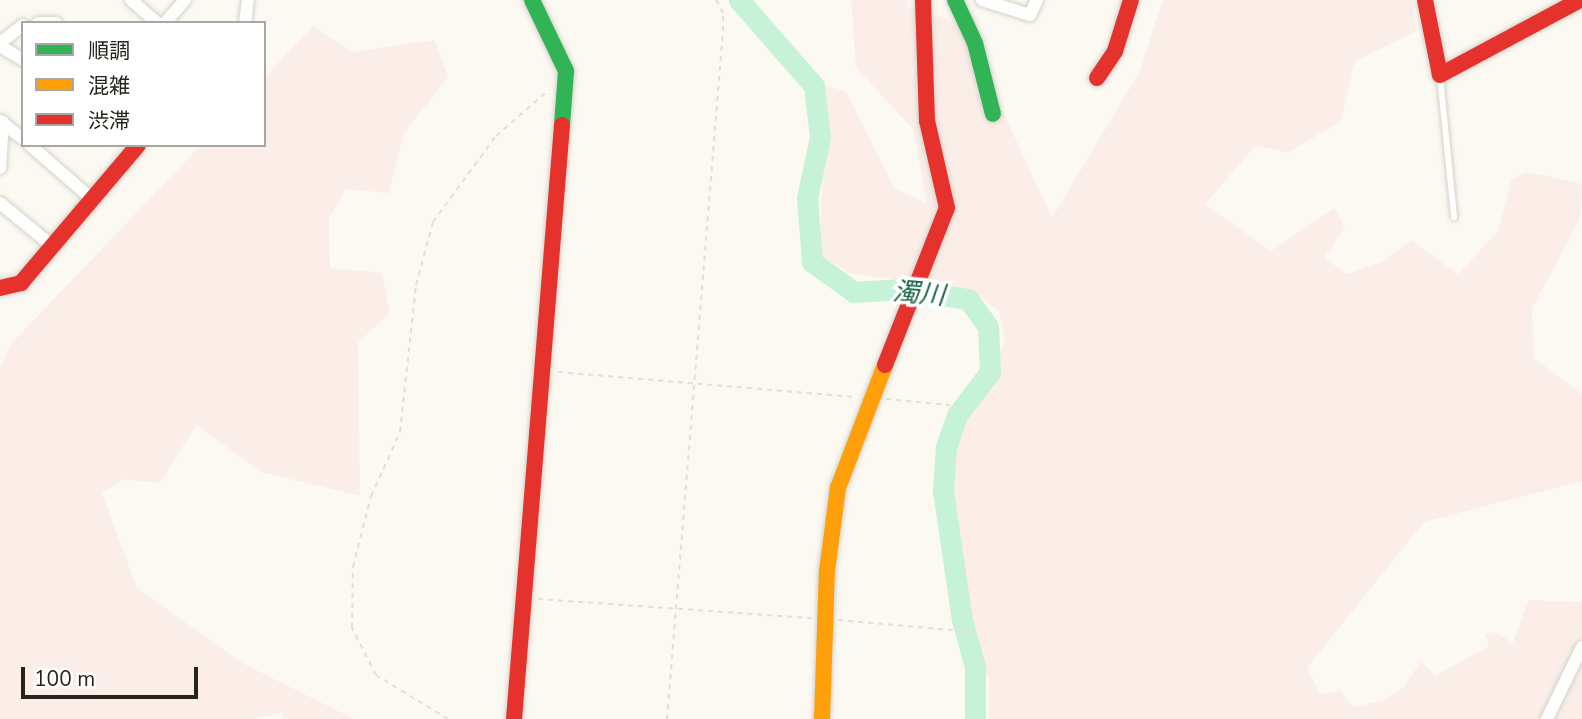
<!DOCTYPE html>
<html>
<head>
<meta charset="utf-8">
<style>
	body { margin:0 }
	#map { position:relative; width:1582px; height:719px; overflow:hidden; background:#fbf9f1; font-family:"Nunito Sans","Noto Sans JP",sans-serif }
	div>[style] { position:absolute }
	.green>* { inset:0; background:#fbeee8 }
	.river>* { height:21px; margin:-10.5px; padding:0 10.5px; transform-origin:10.5px; border-radius:10.5px; background:#c6f2d8 }
	.path>* { height:2px; margin-top:-1px; transform-origin:0; background:repeating-linear-gradient(90deg,#e0dfdc 0 5px,transparent 0 10px) }
	.roads { filter:drop-shadow(0 0 2px #d4d2ca) drop-shadow(0 0 2px #d4d2ca) }
	.lane>* { height:6px; margin:-3px; padding:0 3px; transform-origin:3px; border-radius:3px; background:#fefefd }
	.street>* { height:12px; margin:-6px; padding:0 6px; transform-origin:6px; border-radius:6px; background:#fefefd }
	.fast>* { height:16px; margin:-8px; padding:0 8px; transform-origin:8px; border-radius:8px; background:#30b455 }
	.slow>* { height:16px; margin:-8px; padding:0 8px; transform-origin:8px; border-radius:8px; background:#ff9f0a }
	.jam>* { height:16px; margin:-8px; padding:0 8px; transform-origin:8px; border-radius:8px; background:#e5322d }
	span { translate:-50% -50%; white-space:nowrap; text-align:center; line-height:1.15; -webkit-text-stroke:7px #fff; paint-order:stroke }
	.water-label { font-size:26px; color:#196344; font-style:italic }
	.legend { position:absolute; left:21px; top:21px; width:245px; height:126px; box-sizing:border-box; background:#fff; border:2px solid #a8a7a4; margin:0; padding:9px 12px; list-style:none; font-size:21px; color:#26241b }
	.legend li { display:flex; align-items:center; gap:14px; height:35px }
	.legend b { width:35px; border:2px solid #a8a7a4 }
	.scale { position:absolute; left:21px; top:667px; width:177px; height:32px; box-sizing:border-box; border:4px solid #26241b; border-top:0; padding-left:9px; font-size:21px; line-height:24px; white-space:nowrap; color:#26241b; -webkit-text-stroke:5px #fff; paint-order:stroke }
</style>
</head>
<body>
<div id="map">
	<div class="green">
		<i style="clip-path:polygon(851px 0,907px 0,908px 7px,962px 23px,1052px 218px,1139px 73px,1163px 0,1413px 0,1415px 32px,1355px 61px,1341px 121px,1288px 153px,1256px 145px,1205px 204px,1271px 251px,1334px 208px,1345px 227px,1324px 258px,1347px 274px,1382px 262px,1411px 240px,1458px 274px,1498px 231px,1512px 178px,1529px 172px,1582px 184px,1580px 219px,1532px 308px,1534px 358px,1582px 394px,1582px 481px,1424px 522px,1307px 668px,1320px 694px,1341px 691px,1352px 707px,1383px 701px,1403px 688px,1421px 661px,1435px 676px,1489px 646px,1485px 634px,1495px 632px,1513px 643px,1528px 600px,1582px 602px,1582px 719px,989px 719px,989px 679px,968px 620px,946px 492px,949px 447px,960px 417px,983px 393px,1005px 340px,999px 311px,970px 290px,850px 273px,820px 256px,825px 86px,846px 91px,895px 189px,927px 203px,913px 129px,856px 68px)"></i>
		<i style="clip-path:polygon(313px 26px,352px 52px,435px 40px,448px 77px,404px 133px,389px 193px,345px 189px,329px 219px,330px 268px,382px 273px,390px 312px,358px 343px,360px 496px,261px 472px,196px 425px,160px 483px,124px 479px,102px 493px,137px 588px,242px 663px,354px 719px,282px 719px,283px 712px,254px 719px,0 719px,0 368px,10px 345px,201px 145px,264px 145px,264px 78px)"></i>
	</div>
	<div class="river">
		<i style="left:739px;top:0;width:114px;rotate:48.9deg"></i>
		<i style="left:814px;top:86px;width:51px;rotate:83.3deg"></i>
		<i style="left:820px;top:137px;width:62px;rotate:102deg"></i>
		<i style="left:807px;top:198px;width:64px;rotate:85.5deg"></i>
		<i style="left:812px;top:262px;width:52px;rotate:35.5deg"></i>
		<i style="left:854px;top:292px;width:48px;rotate:-3.6deg"></i>
		<i style="left:902px;top:289px;width:67px;rotate:8.6deg"></i>
		<i style="left:968px;top:299px;width:34px;rotate:54deg"></i>
		<i style="left:988px;top:327px;width:45px;rotate:87.5deg"></i>
		<i style="left:990px;top:372px;width:54px;rotate:127.5deg"></i>
		<i style="left:957px;top:415px;width:34px;rotate:109deg"></i>
		<i style="left:946px;top:447px;width:44px;rotate:93.9deg"></i>
		<i style="left:943px;top:491px;width:130px;rotate:81.6deg"></i>
		<i style="left:962px;top:620px;width:49px;rotate:74.5deg"></i>
		<i style="left:975px;top:667px;width:52px;rotate:90deg"></i>
	</div>
	<div class="path">
		<i style="left:558px;top:372px;width:299px;rotate:4.8deg"></i>
		<i style="left:886px;top:399px;width:64px;rotate:5.4deg"></i>
		<i style="left:538px;top:599px;width:275px;rotate:4deg"></i>
		<i style="left:838px;top:620px;width:136px;rotate:5.1deg"></i>
		<i style="left:448px;top:719px;width:84px;rotate:-148.6deg"></i>
		<i style="left:376px;top:675px;width:53px;rotate:-117.1deg"></i>
		<i style="left:352px;top:628px;width:61px;rotate:-89.1deg"></i>
		<i style="left:353px;top:567px;width:73px;rotate:-75.8deg"></i>
		<i style="left:371px;top:496px;width:70px;rotate:-65.6deg"></i>
		<i style="left:400px;top:432px;width:148px;rotate:-83.8deg"></i>
		<i style="left:416px;top:285px;width:65px;rotate:-74.9deg"></i>
		<i style="left:433px;top:222px;width:107px;rotate:-53.8deg"></i>
		<i style="left:496px;top:136px;width:70px;rotate:-41deg"></i>
		<i style="left:667px;top:719px;width:690px;rotate:-85.35deg"></i>
		<i style="left:723px;top:31px;width:18px;rotate:-90deg"></i>
		<i style="left:723px;top:13px;width:15px;rotate:-118deg"></i>
	</div>
	<div class="roads">
		<div class="lane">
			<i style="left:1440px;top:76px;width:142px;rotate:84.3deg"></i>
		</div>
		<div class="street">
			<i style="left:131px;top:0;width:35px;rotate:41deg"></i>
			<i style="left:982px;top:0;width:50px;rotate:17.4deg"></i>
			<i style="left:1030px;top:15px;width:17px;rotate:-65deg"></i>
			<i style="left:38px;top:23px;width:18px"></i>
			<i style="left:165px;top:23px;width:30px;rotate:-49deg"></i>
			<i style="left:245px;top:23px;width:23px;rotate:-83deg"></i>
			<i style="left:0;top:43px;width:29px;rotate:-38deg"></i>
			<i style="left:0;top:46px;width:27px;rotate:31deg"></i>
			<i style="left:0;top:121px;width:29px;rotate:38deg"></i>
			<i style="left:30px;top:145px;width:82px;rotate:41.1deg"></i>
			<i style="left:0;top:168px;width:46px;rotate:-86.3deg"></i>
			<i style="left:0;top:203px;width:66px;rotate:39.5deg"></i>
			<i style="left:1547px;top:719px;width:80px;rotate:-64.1deg"></i>
		</div>
		<div class="fast">
			<i style="left:532px;top:0;width:79px;rotate:64.4deg"></i>
			<i style="left:566px;top:71px;width:54px;rotate:94.2deg"></i>
			<i style="left:955px;top:0;width:47px;rotate:65.1deg"></i>
			<i style="left:975px;top:43px;width:73px;rotate:75.8deg"></i>
		</div>
		<div class="slow">
			<i style="left:822px;top:719px;width:148px;rotate:-88.1deg"></i>
			<i style="left:827px;top:571px;width:84px;rotate:-82.5deg"></i>
			<i style="left:838px;top:488px;width:132px;rotate:-69.1deg"></i>
		</div>
		<div class="jam">
			<i style="left:1425px;top:0;width:76px;rotate:78.7deg"></i>
			<i style="left:1440px;top:75px;width:159px;rotate:-28.2deg"></i>
			<i style="left:1097px;top:78px;width:32px;rotate:-56deg"></i>
			<i style="left:1115px;top:51px;width:53px;rotate:-72.6deg"></i>
			<i style="left:0;top:288px;width:22px;rotate:-13deg"></i>
			<i style="left:21px;top:283px;width:181px;rotate:-49.7deg"></i>
			<i style="left:885px;top:365px;width:169px;rotate:-68.5deg"></i>
			<i style="left:947px;top:208px;width:89px;rotate:-102.9deg"></i>
			<i style="left:927px;top:121px;width:121px;rotate:-91.9deg"></i>
			<i style="left:514px;top:719px;width:596px;rotate:-85.38deg"></i>
		</div>
	</div>
	<div class="water-label">
		<span style="left:919px;top:294px;rotate:5deg">濁川</span>
	</div>
	<ul class="legend">
	<li><b style="height:9px;background:#30b455"></b>順調</li>
	<li><b style="height:9px;background:#ff9f0a"></b>混雑</li>
	<li><b style="height:9px;background:#e5322d"></b>渋滞</li>
	</ul>
	<div class="scale">100 m</div>
</div>
</body>
</html>
